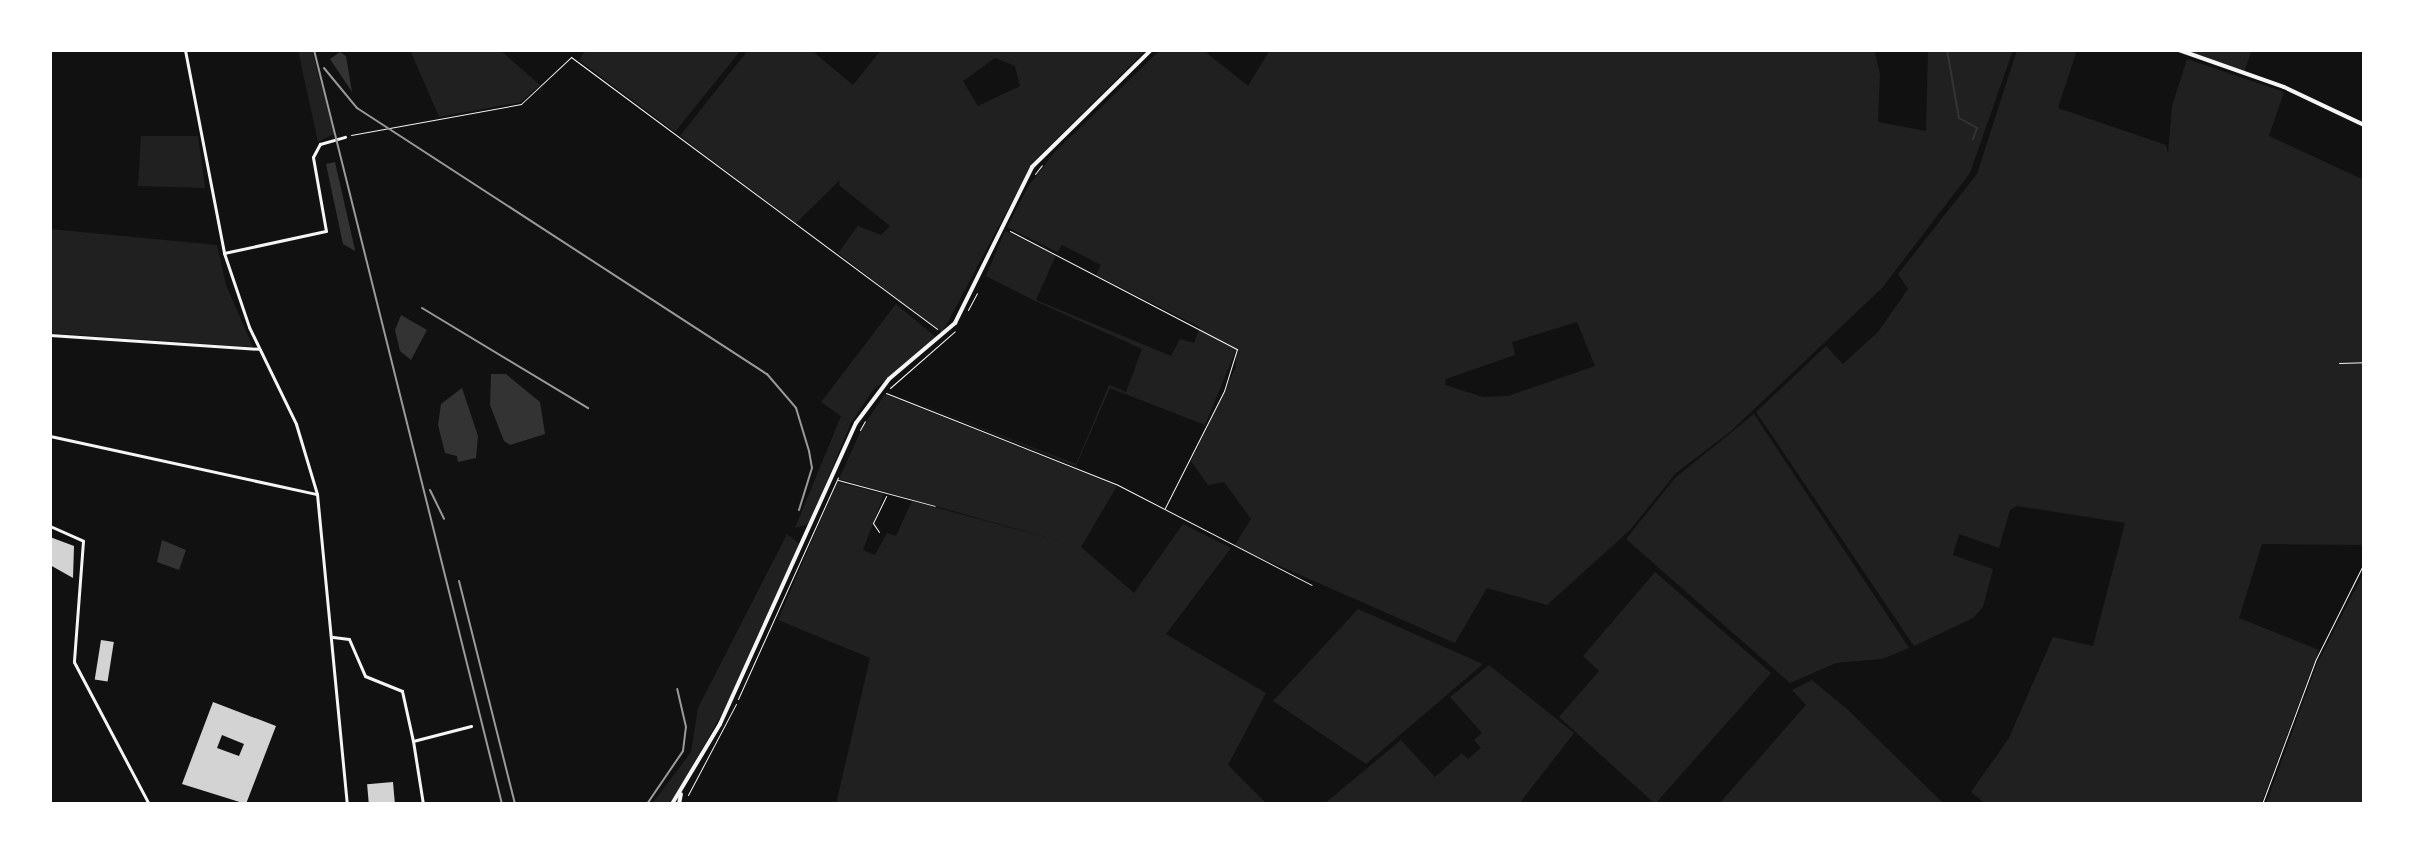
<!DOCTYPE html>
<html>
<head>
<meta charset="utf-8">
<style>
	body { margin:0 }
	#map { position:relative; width:2414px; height:854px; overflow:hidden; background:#111; font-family:Raleway,sans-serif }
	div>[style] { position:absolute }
	.green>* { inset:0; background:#202020 }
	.water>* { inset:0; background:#333 }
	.stream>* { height:2px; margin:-1px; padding:0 1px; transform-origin:1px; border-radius:1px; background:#333 }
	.building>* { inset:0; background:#d3d3d3; transform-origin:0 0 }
	.path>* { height:1px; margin:-0.5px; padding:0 0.5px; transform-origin:0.5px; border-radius:0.5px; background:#f5f5f5 }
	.minor>* { height:3px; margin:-1.5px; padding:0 1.5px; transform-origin:1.5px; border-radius:1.5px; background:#f5f5f5 }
	.tertiary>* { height:3px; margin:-1.5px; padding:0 1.5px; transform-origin:1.5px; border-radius:1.5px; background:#f5f5f5 }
	.secondary>* { height:4px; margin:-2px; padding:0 2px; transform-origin:2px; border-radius:2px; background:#f5f5f5 }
	.primary>* { height:4px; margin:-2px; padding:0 2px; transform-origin:2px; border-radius:2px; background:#f5f5f5 }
	.rail>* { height:2px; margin:-1px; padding:0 1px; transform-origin:1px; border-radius:1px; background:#9a9a9a }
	span { translate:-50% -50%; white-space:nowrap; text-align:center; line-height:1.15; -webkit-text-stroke:6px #fff; paint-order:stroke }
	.frame { position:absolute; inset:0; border:52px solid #fff; pointer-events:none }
</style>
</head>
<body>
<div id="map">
	<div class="green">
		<i style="clip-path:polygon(298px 50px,312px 50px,334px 134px,318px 142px)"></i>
		<i style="clip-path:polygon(410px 50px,500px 50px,540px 85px,521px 102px,439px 117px)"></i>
		<i style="clip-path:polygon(586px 50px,741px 50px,675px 132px,579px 60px)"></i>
		<i style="clip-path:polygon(evenodd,748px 50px,811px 50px,853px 85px,881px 50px,1146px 50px,1033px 162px,942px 333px,838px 253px,858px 226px,881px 235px,890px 226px,839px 185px,840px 180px,796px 223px,680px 136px,748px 50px,995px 58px,1015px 66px,1020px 86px,978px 106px,963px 81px,995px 58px)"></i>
		<i style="clip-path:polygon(evenodd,1160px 50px,1203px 50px,1248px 86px,1270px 50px,1874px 50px,1880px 74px,1878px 122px,1926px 131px,1928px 50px,2013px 50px,1970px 173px,1882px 288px,1731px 431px,1676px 473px,1630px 530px,1547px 605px,1487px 588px,1455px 643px,1234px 546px,1251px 519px,1224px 482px,1208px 485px,1191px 461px,1236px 367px,1236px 350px,1205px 425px,1110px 388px,1076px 466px,889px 392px,1076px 464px,1109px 385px,1126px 392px,1142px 349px,1035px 301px,986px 276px,1005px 231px,1056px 255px,1036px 300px,1171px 356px,1180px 339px,1194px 343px,1200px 327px,1096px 275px,1101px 265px,1062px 245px,1057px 252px,1007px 227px,1029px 185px,1054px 153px,1160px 50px,1577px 322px,1595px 366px,1508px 396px,1483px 397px,1445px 385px,1446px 379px,1515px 355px,1512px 342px,1577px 322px)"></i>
		<i style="clip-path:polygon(2017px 50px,2077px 50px,2058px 108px,2166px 145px,2168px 153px,2172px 106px,2187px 59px,2284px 92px,2269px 136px,2364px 180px,2364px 545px,2262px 544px,2239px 618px,2319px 650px,2261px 804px,1986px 804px,1971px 792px,2009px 738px,2053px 637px,2093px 646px,2125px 523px,2017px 506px,2010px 510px,1999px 548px,1959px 534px,1953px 555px,1993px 569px,1983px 607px,1973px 618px,1914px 646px,1756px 412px,1826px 346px,1843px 364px,1878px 332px,1908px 289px,1898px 274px,1977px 174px)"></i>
		<i style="clip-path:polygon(2181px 50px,2252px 50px,2244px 72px)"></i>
		<i style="clip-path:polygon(141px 136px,198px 136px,205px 188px,138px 186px)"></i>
		<i style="clip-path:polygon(50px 229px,217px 245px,226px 285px,253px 347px,50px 333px)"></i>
		<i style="clip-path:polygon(896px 304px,938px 339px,873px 390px,851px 423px,809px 524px,795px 528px,841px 416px,821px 402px)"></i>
		<i style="clip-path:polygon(885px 394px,1117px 486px,1081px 547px,1134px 593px,1183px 524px,1231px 548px,1166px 634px,1266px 693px,1228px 765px,1267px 804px,836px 804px,870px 658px,778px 620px,837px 482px,884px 494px,863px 550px,875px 555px,887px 533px,896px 536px,912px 501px,1081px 547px,839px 479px,862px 428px)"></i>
		<i style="clip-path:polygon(1754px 414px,1909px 648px,1882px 659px,1836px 663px,1790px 683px,1626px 539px,1675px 478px)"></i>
		<i style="clip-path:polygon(787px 534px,801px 545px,728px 702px,675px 798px,668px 804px,652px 804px,691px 752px,698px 708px)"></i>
		<i style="clip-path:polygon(1655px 572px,1771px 673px,1655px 804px,1559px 717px,1599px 671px,1583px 656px)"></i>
		<i style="clip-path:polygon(2364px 572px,2364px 804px,2266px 804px,2317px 664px)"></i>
		<i style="clip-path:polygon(1358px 609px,1483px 664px,1366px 764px,1273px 701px)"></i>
		<i style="clip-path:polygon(1489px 665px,1574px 733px,1519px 804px,1324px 804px,1401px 740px,1435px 777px,1462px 753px,1468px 759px,1481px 748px,1474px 740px,1482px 733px,1450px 697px)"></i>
		<i style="clip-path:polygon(1812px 680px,1848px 710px,1944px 804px,1719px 804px,1806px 705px,1792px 690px)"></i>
	</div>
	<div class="water">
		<i style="clip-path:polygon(340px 52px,346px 56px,352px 92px,330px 59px)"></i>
		<i style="clip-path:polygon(335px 162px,355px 250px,355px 251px,343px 244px,326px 164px)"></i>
		<i style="clip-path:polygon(401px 315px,427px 330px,411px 360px,400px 351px,395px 330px)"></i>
		<i style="clip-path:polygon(491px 374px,506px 374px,540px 402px,545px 434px,510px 445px,504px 441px,490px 405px)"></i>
		<i style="clip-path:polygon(462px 388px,478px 436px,476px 458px,458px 462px,457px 456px,445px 453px,438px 425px,441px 404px)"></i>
		<i style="clip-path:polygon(162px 540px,186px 550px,179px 570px,157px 562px)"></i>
	</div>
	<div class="stream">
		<i style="left:1947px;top:50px;width:69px;rotate:80deg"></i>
		<i style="left:1959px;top:118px;width:21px;rotate:29deg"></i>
		<i style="left:1977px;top:128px;width:12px;rotate:110deg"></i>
	</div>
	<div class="building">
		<i style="clip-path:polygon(50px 537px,74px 546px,73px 578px,50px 565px)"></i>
		<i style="left:101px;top:640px;width:13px;height:40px;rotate:9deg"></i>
		<i style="clip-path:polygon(evenodd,213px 702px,276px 726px,246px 804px,182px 784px,213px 702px,222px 735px,244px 744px,239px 756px,217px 748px,222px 735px)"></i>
		<i style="left:393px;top:782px;width:22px;height:26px;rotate:85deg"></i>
	</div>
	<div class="path">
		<i style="left:351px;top:135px;width:173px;rotate:-10.3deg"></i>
		<i style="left:521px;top:104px;width:69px;rotate:-43.2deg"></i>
		<i style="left:571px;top:57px;width:456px;rotate:36.6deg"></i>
		<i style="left:1035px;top:174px;width:11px;rotate:-52deg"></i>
		<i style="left:1010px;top:231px;width:256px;rotate:27.5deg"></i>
		<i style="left:1237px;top:349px;width:44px;rotate:107.2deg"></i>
		<i style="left:1224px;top:391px;width:131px;rotate:116.8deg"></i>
		<i style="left:968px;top:310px;width:19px;rotate:-62deg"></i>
		<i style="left:2339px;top:363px;width:25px;rotate:-2deg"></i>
		<i style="left:890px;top:388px;width:86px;rotate:-41.2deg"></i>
		<i style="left:886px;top:393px;width:247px;rotate:21.6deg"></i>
		<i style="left:1116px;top:484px;width:220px;rotate:27.3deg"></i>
		<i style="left:860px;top:430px;width:10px;rotate:-61deg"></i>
		<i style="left:838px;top:480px;width:100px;rotate:15deg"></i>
		<i style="left:879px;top:532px;width:11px;rotate:-124deg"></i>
		<i style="left:873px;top:523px;width:30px;rotate:-64deg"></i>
		<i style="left:738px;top:699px;width:243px;rotate:-65.7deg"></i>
		<i style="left:688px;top:795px;width:103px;rotate:-62.2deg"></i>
		<i style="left:2262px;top:804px;width:155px;rotate:-69.6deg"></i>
		<i style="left:2316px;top:659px;width:107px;rotate:-63.4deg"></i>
	</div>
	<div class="minor">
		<i style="left:224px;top:253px;width:104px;rotate:-12.2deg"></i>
		<i style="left:326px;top:231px;width:75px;rotate:-100deg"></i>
		<i style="left:313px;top:157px;width:15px;rotate:-62deg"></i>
		<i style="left:320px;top:144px;width:26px;rotate:-16deg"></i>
		<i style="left:50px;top:335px;width:209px;rotate:3.8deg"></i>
		<i style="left:50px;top:436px;width:273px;rotate:12.3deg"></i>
		<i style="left:50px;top:526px;width:36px;rotate:24deg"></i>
		<i style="left:83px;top:541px;width:121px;rotate:94.3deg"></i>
		<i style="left:74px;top:662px;width:161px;rotate:62.2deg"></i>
		<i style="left:333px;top:637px;width:16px;rotate:7deg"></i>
		<i style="left:349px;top:639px;width:40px;rotate:66.6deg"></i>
		<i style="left:365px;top:676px;width:40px;rotate:22deg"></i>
		<i style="left:402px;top:691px;width:51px;rotate:77.6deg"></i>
		<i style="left:423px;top:804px;width:64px;rotate:-99deg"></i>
		<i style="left:413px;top:741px;width:60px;rotate:-14.5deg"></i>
	</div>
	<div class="tertiary">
		<i style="left:185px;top:50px;width:207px;rotate:79.1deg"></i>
		<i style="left:224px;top:253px;width:78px;rotate:71.3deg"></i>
		<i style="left:249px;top:327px;width:108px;rotate:64.1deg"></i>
		<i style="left:296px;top:424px;width:73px;rotate:73.3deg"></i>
		<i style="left:317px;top:494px;width:311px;rotate:84.5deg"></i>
	</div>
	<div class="secondary">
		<i style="left:2179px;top:50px;width:111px;rotate:19.4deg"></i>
		<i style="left:2284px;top:87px;width:89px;rotate:25.4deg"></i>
	</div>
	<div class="primary">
		<i style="left:672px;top:804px;width:93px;rotate:-59deg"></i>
		<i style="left:720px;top:724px;width:330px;rotate:-65.7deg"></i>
		<i style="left:856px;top:423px;width:55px;rotate:-53.1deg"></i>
		<i style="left:889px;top:379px;width:87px;rotate:-40.3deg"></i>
		<i style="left:955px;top:323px;width:174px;rotate:-63.7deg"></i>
		<i style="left:1032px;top:167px;width:167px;rotate:-44.5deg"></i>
		<i style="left:679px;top:804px;width:10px;rotate:-79deg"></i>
	</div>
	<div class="rail">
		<i style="left:314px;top:50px;width:777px;rotate:76deg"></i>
		<i style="left:324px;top:68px;width:52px;rotate:50.5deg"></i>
		<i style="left:357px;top:108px;width:489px;rotate:33deg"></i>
		<i style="left:767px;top:374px;width:45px;rotate:49.5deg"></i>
		<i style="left:796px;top:408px;width:45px;rotate:73.2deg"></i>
		<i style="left:809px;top:451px;width:17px;rotate:80deg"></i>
		<i style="left:812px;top:468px;width:44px;rotate:107.2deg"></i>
		<i style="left:422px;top:308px;width:194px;rotate:31.1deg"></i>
		<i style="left:430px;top:490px;width:32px;rotate:64deg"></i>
		<i style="left:459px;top:581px;width:230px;rotate:75.9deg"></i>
		<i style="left:647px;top:804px;width:64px;rotate:-55.8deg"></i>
		<i style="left:683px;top:751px;width:24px;rotate:-83deg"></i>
		<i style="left:686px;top:727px;width:39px;rotate:-103deg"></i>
	</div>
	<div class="frame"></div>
</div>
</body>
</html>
